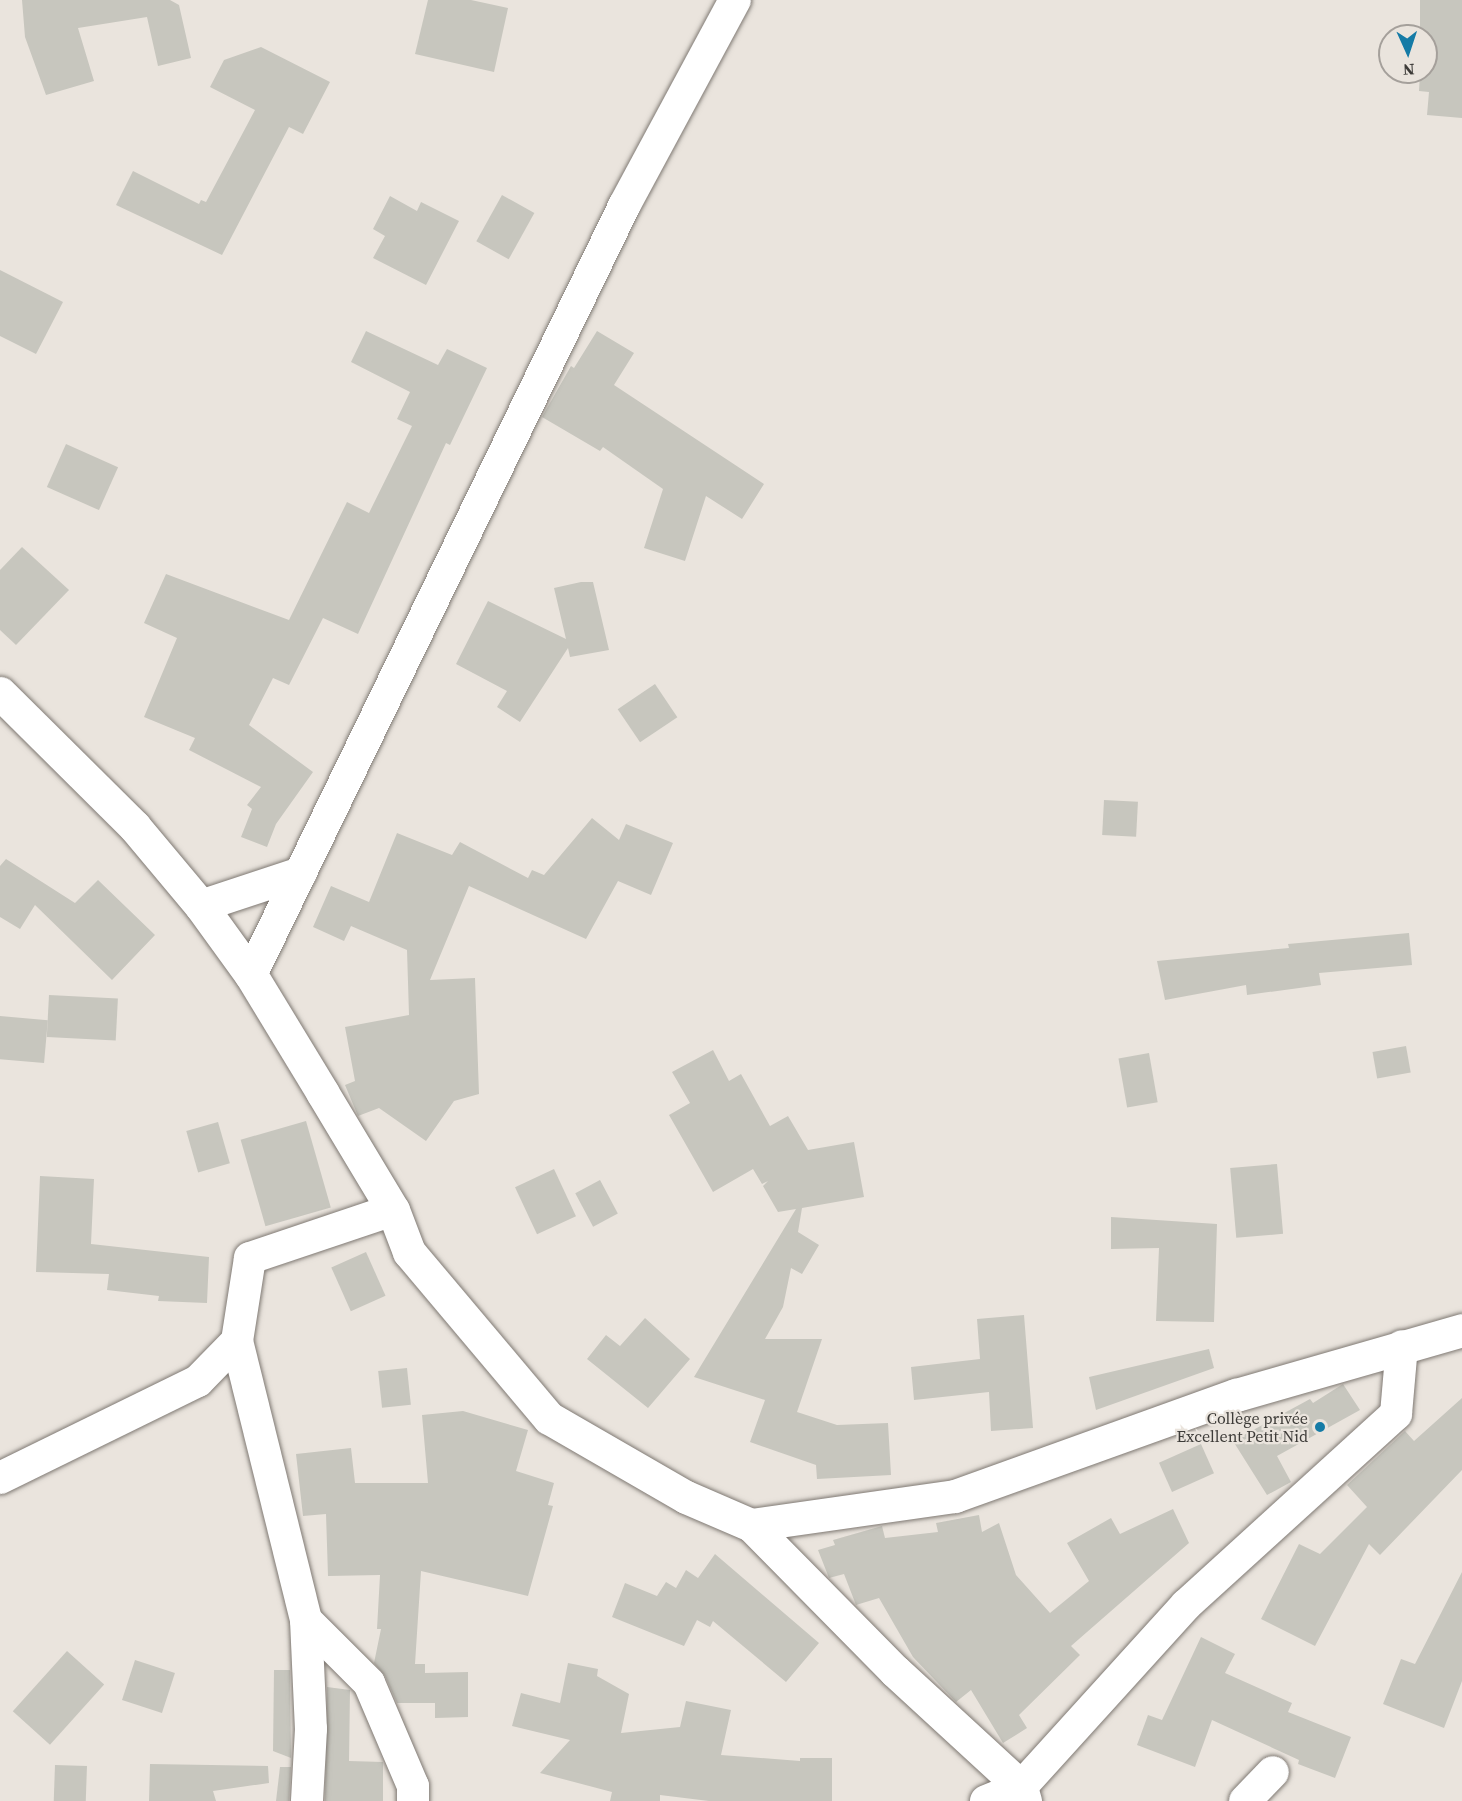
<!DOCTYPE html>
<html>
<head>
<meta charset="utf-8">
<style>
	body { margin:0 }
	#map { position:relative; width:1462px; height:1801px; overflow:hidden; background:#eae4dd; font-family:"Source Serif 4",serif }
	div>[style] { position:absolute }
	.building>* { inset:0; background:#c7c6be; transform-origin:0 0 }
	.roads { filter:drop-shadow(0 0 2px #7f7973) drop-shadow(0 0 2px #7f7973) }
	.street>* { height:32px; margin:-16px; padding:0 16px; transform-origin:16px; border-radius:16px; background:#fff }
	.secondary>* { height:33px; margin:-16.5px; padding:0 16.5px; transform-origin:16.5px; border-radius:16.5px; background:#fff }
	.dots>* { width:16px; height:16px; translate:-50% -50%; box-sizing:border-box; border:3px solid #eae4dd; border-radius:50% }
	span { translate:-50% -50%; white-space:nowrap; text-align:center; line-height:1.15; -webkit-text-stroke:4.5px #eae4dd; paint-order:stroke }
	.poi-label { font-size:16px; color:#3d3b38 }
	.right { translate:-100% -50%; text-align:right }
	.north { position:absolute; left:1378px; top:24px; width:60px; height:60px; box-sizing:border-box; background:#eae4dd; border:2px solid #a5a09b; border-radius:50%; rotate:177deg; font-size:16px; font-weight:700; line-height:24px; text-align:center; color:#3d3b38 }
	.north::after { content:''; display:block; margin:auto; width:21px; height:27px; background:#157ba6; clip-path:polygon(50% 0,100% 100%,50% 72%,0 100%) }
</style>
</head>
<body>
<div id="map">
	<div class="building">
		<i style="clip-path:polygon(22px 0,170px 0,179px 5px,191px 58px,158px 66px,147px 17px,78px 28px,94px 81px,46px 95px,25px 37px)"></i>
		<i style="clip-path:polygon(428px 0,471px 0,508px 8px,494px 72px,415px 54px)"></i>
		<i style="clip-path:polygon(1420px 0,1462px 0,1462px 118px,1427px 115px,1429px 92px,1419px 91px,1420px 72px,1426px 72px,1426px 36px,1420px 36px)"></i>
		<i style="clip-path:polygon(261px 47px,330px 82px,303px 134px,289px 127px,222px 255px,116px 205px,133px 171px,199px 204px,201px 200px,206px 202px,255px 110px,210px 87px,224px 60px)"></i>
		<i style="left:502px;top:195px;width:37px;height:53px;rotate:29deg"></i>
		<i style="clip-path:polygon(390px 196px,417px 211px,421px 202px,459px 221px,426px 285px,373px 258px,385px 236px,373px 229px)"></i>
		<i style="clip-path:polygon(0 270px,63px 302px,36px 354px,0 336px)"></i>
		<i style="clip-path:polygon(366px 331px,438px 365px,447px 349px,487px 368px,450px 445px,446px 443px,358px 634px,323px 618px,289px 685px,273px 678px,249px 725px,313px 772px,276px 824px,267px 847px,241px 837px,252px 809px,247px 805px,261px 787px,189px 750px,195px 738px,144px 717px,177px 638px,144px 623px,166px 574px,289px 620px,347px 502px,369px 513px,412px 426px,397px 419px,410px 392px,351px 362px)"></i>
		<i style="clip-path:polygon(597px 331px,634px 353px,614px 385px,764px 484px,742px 519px,706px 496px,685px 561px,644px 548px,663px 489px,603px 447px,600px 451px,542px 417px,571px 366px,574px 368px)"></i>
		<i style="left:66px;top:444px;width:57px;height:47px;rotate:24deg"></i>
		<i style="clip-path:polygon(22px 547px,69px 590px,16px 645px,0 630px,0 570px)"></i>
		<i style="clip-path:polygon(581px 582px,593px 582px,609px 650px,570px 657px,568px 648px,520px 722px,497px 707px,507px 691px,456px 664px,488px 601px,566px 639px,554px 588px)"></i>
		<i style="left:655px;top:684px;width:40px;height:45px;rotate:56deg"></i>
		<i style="left:1104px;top:800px;width:34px;height:35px;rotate:3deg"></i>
		<i style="clip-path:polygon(592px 818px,619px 840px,626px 824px,673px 843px,651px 895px,618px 881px,586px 939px,469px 886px,430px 980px,475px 978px,479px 1094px,454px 1101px,426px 1141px,379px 1108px,358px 1116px,345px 1085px,355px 1081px,345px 1027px,409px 1015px,407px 950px,351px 926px,344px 941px,313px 927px,331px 886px,369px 902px,397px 833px,452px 855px,460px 842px,528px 878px,532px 870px,544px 875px)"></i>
		<i style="clip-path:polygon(6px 859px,75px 903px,98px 880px,155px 935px,112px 980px,35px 905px,20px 929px,0 917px,0 866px)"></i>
		<i style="clip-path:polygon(1409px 933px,1412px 965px,1319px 973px,1321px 985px,1247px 995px,1246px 985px,1165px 1000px,1157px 961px,1289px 948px,1288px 944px)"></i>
		<i style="left:49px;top:995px;width:69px;height:42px;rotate:3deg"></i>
		<i style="left:0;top:1016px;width:48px;height:43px;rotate:5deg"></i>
		<i style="left:1406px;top:1046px;width:27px;height:34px;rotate:80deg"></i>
		<i style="clip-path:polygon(713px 1050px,729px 1081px,741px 1074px,770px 1126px,788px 1116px,808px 1150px,854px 1142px,864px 1197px,802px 1208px,798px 1232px,819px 1245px,802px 1274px,791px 1268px,783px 1307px,765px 1339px,822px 1339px,797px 1412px,837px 1425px,888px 1423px,891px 1475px,817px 1479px,816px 1465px,750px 1442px,765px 1400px,694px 1377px,796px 1209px,778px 1212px,763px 1186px,768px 1181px,762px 1184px,753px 1169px,713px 1192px,669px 1115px,690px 1103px,672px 1072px)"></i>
		<i style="left:1149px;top:1053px;width:50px;height:31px;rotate:80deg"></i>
		<i style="left:306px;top:1121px;width:90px;height:68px;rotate:74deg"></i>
		<i style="left:218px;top:1122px;width:43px;height:33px;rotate:74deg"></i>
		<i style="left:1277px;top:1164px;width:70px;height:47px;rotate:85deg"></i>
		<i style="left:554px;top:1169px;width:52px;height:43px;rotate:65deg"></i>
		<i style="clip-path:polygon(40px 1176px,94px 1179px,91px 1244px,209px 1257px,207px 1303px,158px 1301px,159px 1296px,107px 1290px,109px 1274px,36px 1272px)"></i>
		<i style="left:600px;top:1180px;width:38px;height:28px;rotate:62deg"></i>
		<i style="clip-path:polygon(1111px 1217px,1217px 1224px,1214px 1322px,1156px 1321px,1159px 1248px,1111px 1249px)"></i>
		<i style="left:366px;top:1252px;width:48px;height:38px;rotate:66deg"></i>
		<i style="clip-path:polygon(1024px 1315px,1033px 1428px,991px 1431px,989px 1392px,914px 1400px,911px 1367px,980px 1359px,977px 1319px)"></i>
		<i style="clip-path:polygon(645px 1318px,690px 1359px,648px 1408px,587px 1359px,606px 1335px,620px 1346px)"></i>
		<i style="clip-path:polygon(1209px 1349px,1214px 1368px,1096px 1410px,1089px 1377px)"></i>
		<i style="left:407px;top:1368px;width:37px;height:29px;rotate:84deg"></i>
		<i style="clip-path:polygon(1343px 1384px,1360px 1410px,1277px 1456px,1291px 1482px,1267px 1495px,1233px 1441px,1310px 1399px,1313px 1403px)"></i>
		<i style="clip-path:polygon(1462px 1398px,1462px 1470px,1380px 1555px,1369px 1544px,1315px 1646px,1261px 1619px,1299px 1544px,1320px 1554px,1367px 1507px,1347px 1485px,1405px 1431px,1414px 1441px)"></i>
		<i style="clip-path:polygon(463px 1411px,528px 1430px,516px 1471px,554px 1483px,548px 1505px,553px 1506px,528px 1596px,421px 1571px,415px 1664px,425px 1664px,425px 1673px,468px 1672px,468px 1717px,435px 1718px,435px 1703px,397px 1703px,385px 1676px,374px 1663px,381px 1629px,377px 1629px,380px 1575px,328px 1576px,326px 1514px,303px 1516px,296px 1454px,351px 1448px,355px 1483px,428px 1483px,422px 1415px)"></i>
		<i style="left:1201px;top:1444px;width:32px;height:46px;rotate:66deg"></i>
		<i style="clip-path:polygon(1173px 1509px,1189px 1543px,1071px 1646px,1080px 1655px,1019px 1715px,1027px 1728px,1003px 1743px,971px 1690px,956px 1702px,913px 1657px,879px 1598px,856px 1605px,844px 1574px,829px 1578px,818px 1550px,835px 1545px,833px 1540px,882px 1526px,885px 1538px,938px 1532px,936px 1523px,979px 1515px,982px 1532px,999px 1523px,1016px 1575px,1050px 1613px,1089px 1581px,1067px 1543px,1111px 1518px,1120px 1534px)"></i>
		<i style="clip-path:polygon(715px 1554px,819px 1643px,786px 1682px,713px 1621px,710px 1627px,697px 1620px,684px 1646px,612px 1617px,625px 1583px,657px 1596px,666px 1582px,676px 1588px,686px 1570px,698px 1578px)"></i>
		<i style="clip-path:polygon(1462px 1572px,1462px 1681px,1444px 1728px,1383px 1704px,1401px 1659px,1415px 1664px)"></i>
		<i style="clip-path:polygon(1201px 1637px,1235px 1654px,1225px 1673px,1292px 1703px,1288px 1712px,1351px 1737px,1335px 1778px,1298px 1764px,1299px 1760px,1212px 1720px,1195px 1767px,1137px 1745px,1148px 1715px,1162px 1720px)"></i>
		<i style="left:67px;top:1651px;width:50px;height:81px;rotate:42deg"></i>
		<i style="left:135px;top:1660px;width:42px;height:42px;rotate:18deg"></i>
		<i style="clip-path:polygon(568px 1663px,598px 1669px,597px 1676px,629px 1694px,621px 1733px,680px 1727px,686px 1701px,731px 1710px,721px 1755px,800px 1761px,800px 1758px,832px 1758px,832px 1801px,709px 1801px,660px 1795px,660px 1801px,610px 1801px,612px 1792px,540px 1773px,570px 1740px,512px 1726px,521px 1693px,560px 1703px)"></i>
		<i style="clip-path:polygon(274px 1670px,290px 1670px,291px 1758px,273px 1751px)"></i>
		<i style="clip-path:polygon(327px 1687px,350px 1690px,349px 1761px,383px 1762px,383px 1801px,325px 1801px)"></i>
		<i style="clip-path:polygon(150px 1764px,268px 1766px,269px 1783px,213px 1791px,216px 1801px,149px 1801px)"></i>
		<i style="left:55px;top:1765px;width:32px;height:36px;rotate:2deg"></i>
		<i style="clip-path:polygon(280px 1767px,291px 1767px,289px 1801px,276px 1801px)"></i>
	</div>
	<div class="roads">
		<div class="street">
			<i style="left:201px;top:906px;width:105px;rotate:-18.3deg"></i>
			<i style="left:251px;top:975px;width:855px;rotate:-64.12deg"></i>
			<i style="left:624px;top:206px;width:234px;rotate:-61.7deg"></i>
			<i style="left:237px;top:1341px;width:287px;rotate:76.1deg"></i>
			<i style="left:306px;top:1620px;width:89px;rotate:45deg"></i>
			<i style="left:369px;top:1683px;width:112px;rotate:66.9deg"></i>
			<i style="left:413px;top:1786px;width:15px;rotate:90deg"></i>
			<i style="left:0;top:1478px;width:220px;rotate:-26.1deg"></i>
			<i style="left:198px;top:1381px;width:56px;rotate:-45.7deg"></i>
			<i style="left:237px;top:1341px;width:84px;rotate:-81.1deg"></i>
			<i style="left:250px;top:1258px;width:151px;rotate:-18.6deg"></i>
			<i style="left:306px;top:1620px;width:109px;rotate:87.4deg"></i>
			<i style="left:311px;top:1729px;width:72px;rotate:93.2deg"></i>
			<i style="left:986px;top:1801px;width:38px;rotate:-22deg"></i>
			<i style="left:1021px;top:1787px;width:246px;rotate:-47.8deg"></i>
			<i style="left:1186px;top:1605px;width:284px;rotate:-42.3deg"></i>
			<i style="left:1396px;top:1414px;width:68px;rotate:-85deg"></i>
			<i style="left:1245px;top:1801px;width:40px;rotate:-46deg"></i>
		</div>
		<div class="secondary">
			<i style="left:0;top:693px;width:189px;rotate:44.8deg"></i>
			<i style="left:134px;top:826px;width:104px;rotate:50.1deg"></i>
			<i style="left:201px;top:906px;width:85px;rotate:54.1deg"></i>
			<i style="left:251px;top:975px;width:137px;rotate:58.7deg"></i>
			<i style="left:322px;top:1092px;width:138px;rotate:59deg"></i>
			<i style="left:393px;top:1210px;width:45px;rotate:69.1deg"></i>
			<i style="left:409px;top:1252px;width:217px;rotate:49.9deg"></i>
			<i style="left:549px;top:1418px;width:158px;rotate:30deg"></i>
			<i style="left:686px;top:1497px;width:71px;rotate:23.3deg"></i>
			<i style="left:751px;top:1525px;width:205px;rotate:45.4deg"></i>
			<i style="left:895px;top:1671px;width:171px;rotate:42.6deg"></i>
			<i style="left:1021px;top:1787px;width:15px;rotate:74deg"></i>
			<i style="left:751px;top:1525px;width:206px;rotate:-8.1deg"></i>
			<i style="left:955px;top:1496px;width:299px;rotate:-19.8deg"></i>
			<i style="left:1236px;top:1395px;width:235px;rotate:-16deg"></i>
		</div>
	</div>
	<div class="dots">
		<i style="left:1320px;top:1427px;background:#157ba6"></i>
	</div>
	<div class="poi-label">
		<span class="right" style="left:1308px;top:1427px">Collège privée<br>Excellent Petit Nid</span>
	</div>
	<div class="north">N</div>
</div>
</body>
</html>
